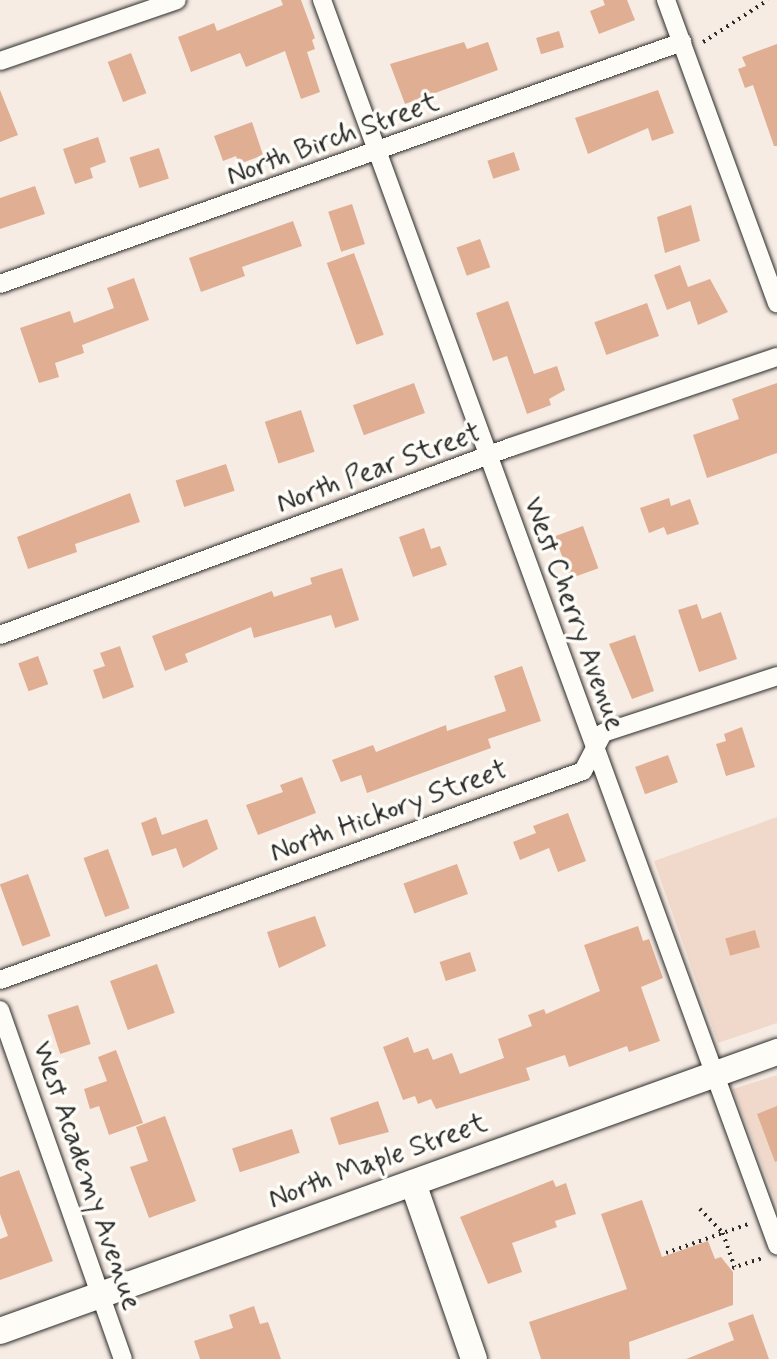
<!DOCTYPE html>
<html>
<head>
<meta charset="utf-8">
<style>
	body { margin:0 }
	#map { position:relative; width:777px; height:1359px; overflow:hidden; background:#f7ece3; font-family:Mynerve,sans-serif }
	div>[style] { position:absolute }
	.built>* { inset:0; background:#f0d9cb }
	.building>* { inset:0; background:#e0ae92; transform-origin:0 0 }
	.path>* { height:3.5px; margin-top:-1.75px; transform-origin:0; background:repeating-linear-gradient(90deg,#2b2b2b 0 2px,transparent 0 7px) }
	.roads { filter:drop-shadow(0 0 2px #2b2b2b) drop-shadow(0 0 2px #2b2b2b) }
	.street>* { height:18px; margin:-9px; padding:0 9px; transform-origin:9px; border-radius:9px; background:#fdfcf7 }
	.secondary>* { height:26px; margin:-13px; padding:0 13px; transform-origin:13px; border-radius:13px; background:#fdfcf7 }
	span { translate:-50% -50%; white-space:nowrap; text-align:center; line-height:1.15; -webkit-text-stroke:7px #fdfcf7; paint-order:stroke }
	.street-label { font-size:28px; color:#2b2b2b }
</style>
</head>
<body>
<div id="map">
	<div class="built">
		<i style="clip-path:polygon(777px 817px,777px 1023px,718px 1043px,654px 861px)"></i>
		<i style="clip-path:polygon(777px 1075px,777px 1205px,733px 1089px)"></i>
	</div>
	<div class="building">
		<i style="clip-path:polygon(281px 0,301px 0,315px 38px,312px 40px,315px 49px,307px 52px,320px 92px,301px 99px,285px 51px,246px 67px,240px 53px,191px 72px,178px 37px,214px 23px,217px 31px,283px 5px)"></i>
		<i style="clip-path:polygon(603px 0,627px 0,635px 20px,599px 34px,590px 11px,605px 5px)"></i>
		<i style="left:559px;top:31px;width:17px;height:24px;rotate:73deg"></i>
		<i style="clip-path:polygon(464px 42px,467px 49px,488px 42px,498px 70px,405px 104px,390px 64px)"></i>
		<i style="clip-path:polygon(777px 44px,777px 146px,774px 146px,753px 85px,745px 88px,738px 69px,746px 66px,742px 57px)"></i>
		<i style="left:131px;top:53px;width:43px;height:25px;rotate:69deg"></i>
		<i style="clip-path:polygon(0 90px,18px 135px,0 142px)"></i>
		<i style="clip-path:polygon(658px 90px,674px 133px,652px 141px,648px 128px,588px 154px,575px 118px)"></i>
		<i style="clip-path:polygon(252px 122px,263px 155px,239px 164px,236px 156px,223px 161px,214px 136px)"></i>
		<i style="clip-path:polygon(98px 137px,106px 162px,90px 168px,93px 178px,75px 184px,63px 149px)"></i>
		<i style="left:159px;top:148px;width:32px;height:31px;rotate:72deg"></i>
		<i style="left:514px;top:152px;width:19px;height:28px;rotate:72deg"></i>
		<i style="clip-path:polygon(35px 186px,45px 214px,0 229px,0 198px)"></i>
		<i style="left:352px;top:204px;width:42px;height:25px;rotate:72deg"></i>
		<i style="clip-path:polygon(691px 205px,700px 241px,665px 253px,657px 217px)"></i>
		<i style="clip-path:polygon(293px 221px,302px 246px,242px 267px,245px 276px,201px 292px,189px 258px)"></i>
		<i style="left:480px;top:239px;width:30px;height:25px;rotate:70deg"></i>
		<i style="left:354px;top:253px;width:87px;height:29px;rotate:70deg"></i>
		<i style="clip-path:polygon(680px 265px,688px 287px,710px 279px,728px 312px,698px 325px,690px 301px,667px 310px,654px 275px)"></i>
		<i style="clip-path:polygon(134px 278px,149px 320px,82px 345px,84px 353px,55px 363px,59px 377px,39px 383px,20px 328px,70px 311px,74px 323px,114px 308px,107px 288px)"></i>
		<i style="clip-path:polygon(508px 301px,534px 374px,557px 366px,565px 390px,549px 399px,551px 405px,527px 414px,507px 356px,493px 361px,476px 313px)"></i>
		<i style="left:647px;top:303px;width:35px;height:56px;rotate:70deg"></i>
		<i style="left:414px;top:383px;width:32px;height:65px;rotate:70deg"></i>
		<i style="clip-path:polygon(777px 383px,777px 453px,707px 478px,693px 435px,739px 419px,732px 399px)"></i>
		<i style="left:301px;top:410px;width:44px;height:38px;rotate:72deg"></i>
		<i style="left:226px;top:464px;width:28px;height:53px;rotate:72deg"></i>
		<i style="clip-path:polygon(130px 493px,140px 522px,75px 544px,77px 552px,28px 569px,17px 537px)"></i>
		<i style="clip-path:polygon(669px 498px,671px 506px,690px 499px,699px 524px,667px 535px,664px 527px,649px 533px,640px 508px)"></i>
		<i style="left:583px;top:526px;width:45px;height:30px;rotate:70deg"></i>
		<i style="clip-path:polygon(424px 528px,431px 549px,440px 546px,447px 565px,413px 577px,399px 537px)"></i>
		<i style="clip-path:polygon(342px 568px,359px 620px,335px 628px,331px 615px,254px 638px,251px 627px,185px 654px,188px 662px,165px 671px,152px 636px,272px 591px,274px 597px,312px 584px,310px 578px)"></i>
		<i style="clip-path:polygon(697px 604px,702px 619px,721px 612px,737px 659px,699px 672px,678px 610px)"></i>
		<i style="clip-path:polygon(635px 635px,654px 691px,632px 699px,609px 644px)"></i>
		<i style="clip-path:polygon(120px 646px,134px 687px,103px 699px,93px 670px,105px 666px,100px 653px)"></i>
		<i style="left:38px;top:656px;width:30px;height:21px;rotate:70deg"></i>
		<i style="clip-path:polygon(522px 666px,541px 721px,488px 739px,491px 748px,367px 793px,361px 775px,341px 782px,332px 760px,373px 745px,376px 752px,446px 725px,447px 731px,506px 711px,494px 676px)"></i>
		<i style="clip-path:polygon(742px 727px,755px 767px,726px 776px,716px 744px,726px 741px,724px 734px)"></i>
		<i style="left:668px;top:755px;width:29px;height:35px;rotate:70deg"></i>
		<i style="clip-path:polygon(302px 777px,316px 813px,258px 835px,246px 805px,283px 792px,280px 785px)"></i>
		<i style="clip-path:polygon(568px 813px,586px 861px,558px 872px,549px 848px,520px 860px,513px 842px,536px 833px,533px 826px)"></i>
		<i style="clip-path:polygon(156px 817px,162px 835px,207px 819px,218px 849px,183px 868px,176px 848px,152px 856px,141px 823px)"></i>
		<i style="left:108px;top:849px;width:63px;height:26px;rotate:70deg"></i>
		<i style="left:457px;top:864px;width:32px;height:57px;rotate:70deg"></i>
		<i style="left:28px;top:874px;width:66px;height:30px;rotate:70deg"></i>
		<i style="clip-path:polygon(315px 916px,326px 946px,279px 968px,267px 932px)"></i>
		<i style="clip-path:polygon(638px 926px,643px 941px,649px 939px,663px 978px,641px 987px,660px 1041px,629px 1052px,627px 1046px,569px 1067px,565px 1055px,526px 1068px,530px 1080px,436px 1109px,431px 1099px,418px 1104px,415px 1096px,403px 1100px,383px 1047px,408px 1037px,414px 1053px,428px 1048px,433px 1060px,452px 1053px,460px 1074px,504px 1058px,498px 1039px,532px 1026px,528px 1015px,544px 1009px,546px 1014px,600px 991px,584px 945px)"></i>
		<i style="left:755px;top:930px;width:18px;height:31px;rotate:74deg"></i>
		<i style="left:470px;top:952px;width:20px;height:32px;rotate:72deg"></i>
		<i style="left:157px;top:964px;width:52px;height:50px;rotate:70deg"></i>
		<i style="left:78px;top:1005px;width:41px;height:32px;rotate:72deg"></i>
		<i style="clip-path:polygon(116px 1050px,143px 1123px,109px 1135px,99px 1106px,90px 1109px,84px 1089px,107px 1081px,98px 1057px)"></i>
		<i style="clip-path:polygon(378px 1101px,389px 1132px,339px 1145px,330px 1118px)"></i>
		<i style="clip-path:polygon(777px 1106px,777px 1161px,775px 1162px,757px 1114px)"></i>
		<i style="clip-path:polygon(165px 1116px,196px 1201px,149px 1218px,130px 1167px,148px 1161px,136px 1127px)"></i>
		<i style="left:292px;top:1129px;width:25px;height:63px;rotate:72deg"></i>
		<i style="clip-path:polygon(19px 1170px,53px 1261px,0 1280px,0 1239px,8px 1236px,0 1214px,0 1177px)"></i>
		<i style="clip-path:polygon(553px 1180px,556px 1187px,566px 1183px,576px 1214px,555px 1221px,557px 1227px,512px 1243px,522px 1272px,488px 1284px,460px 1217px)"></i>
		<i style="clip-path:polygon(642px 1200px,662px 1257px,708px 1241px,715px 1259px,721px 1257px,733px 1272px,733px 1305px,629px 1342px,630px 1359px,541px 1359px,529px 1322px,627px 1289px,601px 1214px)"></i>
		<i style="clip-path:polygon(254px 1306px,260px 1324px,268px 1322px,281px 1359px,200px 1359px,194px 1341px,233px 1328px,229px 1315px)"></i>
		<i style="clip-path:polygon(753px 1314px,769px 1359px,686px 1359px,734px 1340px,728px 1323px)"></i>
	</div>
	<div class="path">
		<i style="left:703px;top:42px;width:77px;rotate:-32.9deg"></i>
		<i style="left:700px;top:1209px;width:33px;rotate:46deg"></i>
		<i style="left:723px;top:1233px;width:36px;rotate:71deg"></i>
		<i style="left:666px;top:1253px;width:90px;rotate:-19.4deg"></i>
		<i style="left:732px;top:1268px;width:32px;rotate:-18deg"></i>
	</div>
	<div class="roads">
		<div class="street">
			<i style="left:322px;top:0;width:1326px;rotate:69.92deg"></i>
			<i style="left:666px;top:0;width:323px;rotate:69.9deg"></i>
			<i style="left:0;top:61px;width:187px;rotate:-19deg"></i>
			<i style="left:0;top:284px;width:724px;rotate:-19.54deg"></i>
			<i style="left:0;top:635px;width:544px;rotate:-20.2deg"></i>
			<i style="left:511px;top:447px;width:281px;rotate:-18.7deg"></i>
			<i style="left:0;top:980px;width:619px;rotate:-19.72deg"></i>
			<i style="left:583px;top:771px;width:43px;rotate:-62.2deg"></i>
			<i style="left:603px;top:733px;width:183px;rotate:-18.1deg"></i>
			<i style="left:0;top:1010px;width:370px;rotate:70.6deg"></i>
		</div>
		<div class="secondary">
			<i style="left:413px;top:1183px;width:186px;rotate:70.9deg"></i>
			<i style="left:0;top:1331px;width:826px;rotate:-19.75deg"></i>
		</div>
	</div>
	<div class="street-label">
		<span style="left:333px;top:140px;rotate:-20deg">North Birch Street</span>
		<span style="left:379px;top:469px;rotate:-20deg">North Pear Street</span>
		<span style="left:573px;top:614px;rotate:70deg">West Cherry Avenue</span>
		<span style="left:389px;top:812px;rotate:-20deg">North Hickory Street</span>
		<span style="left:378px;top:1162px;rotate:-20deg">North Maple Street</span>
		<span style="left:86px;top:1176px;rotate:71deg">West Academy Avenue</span>
	</div>
</div>
</body>
</html>
